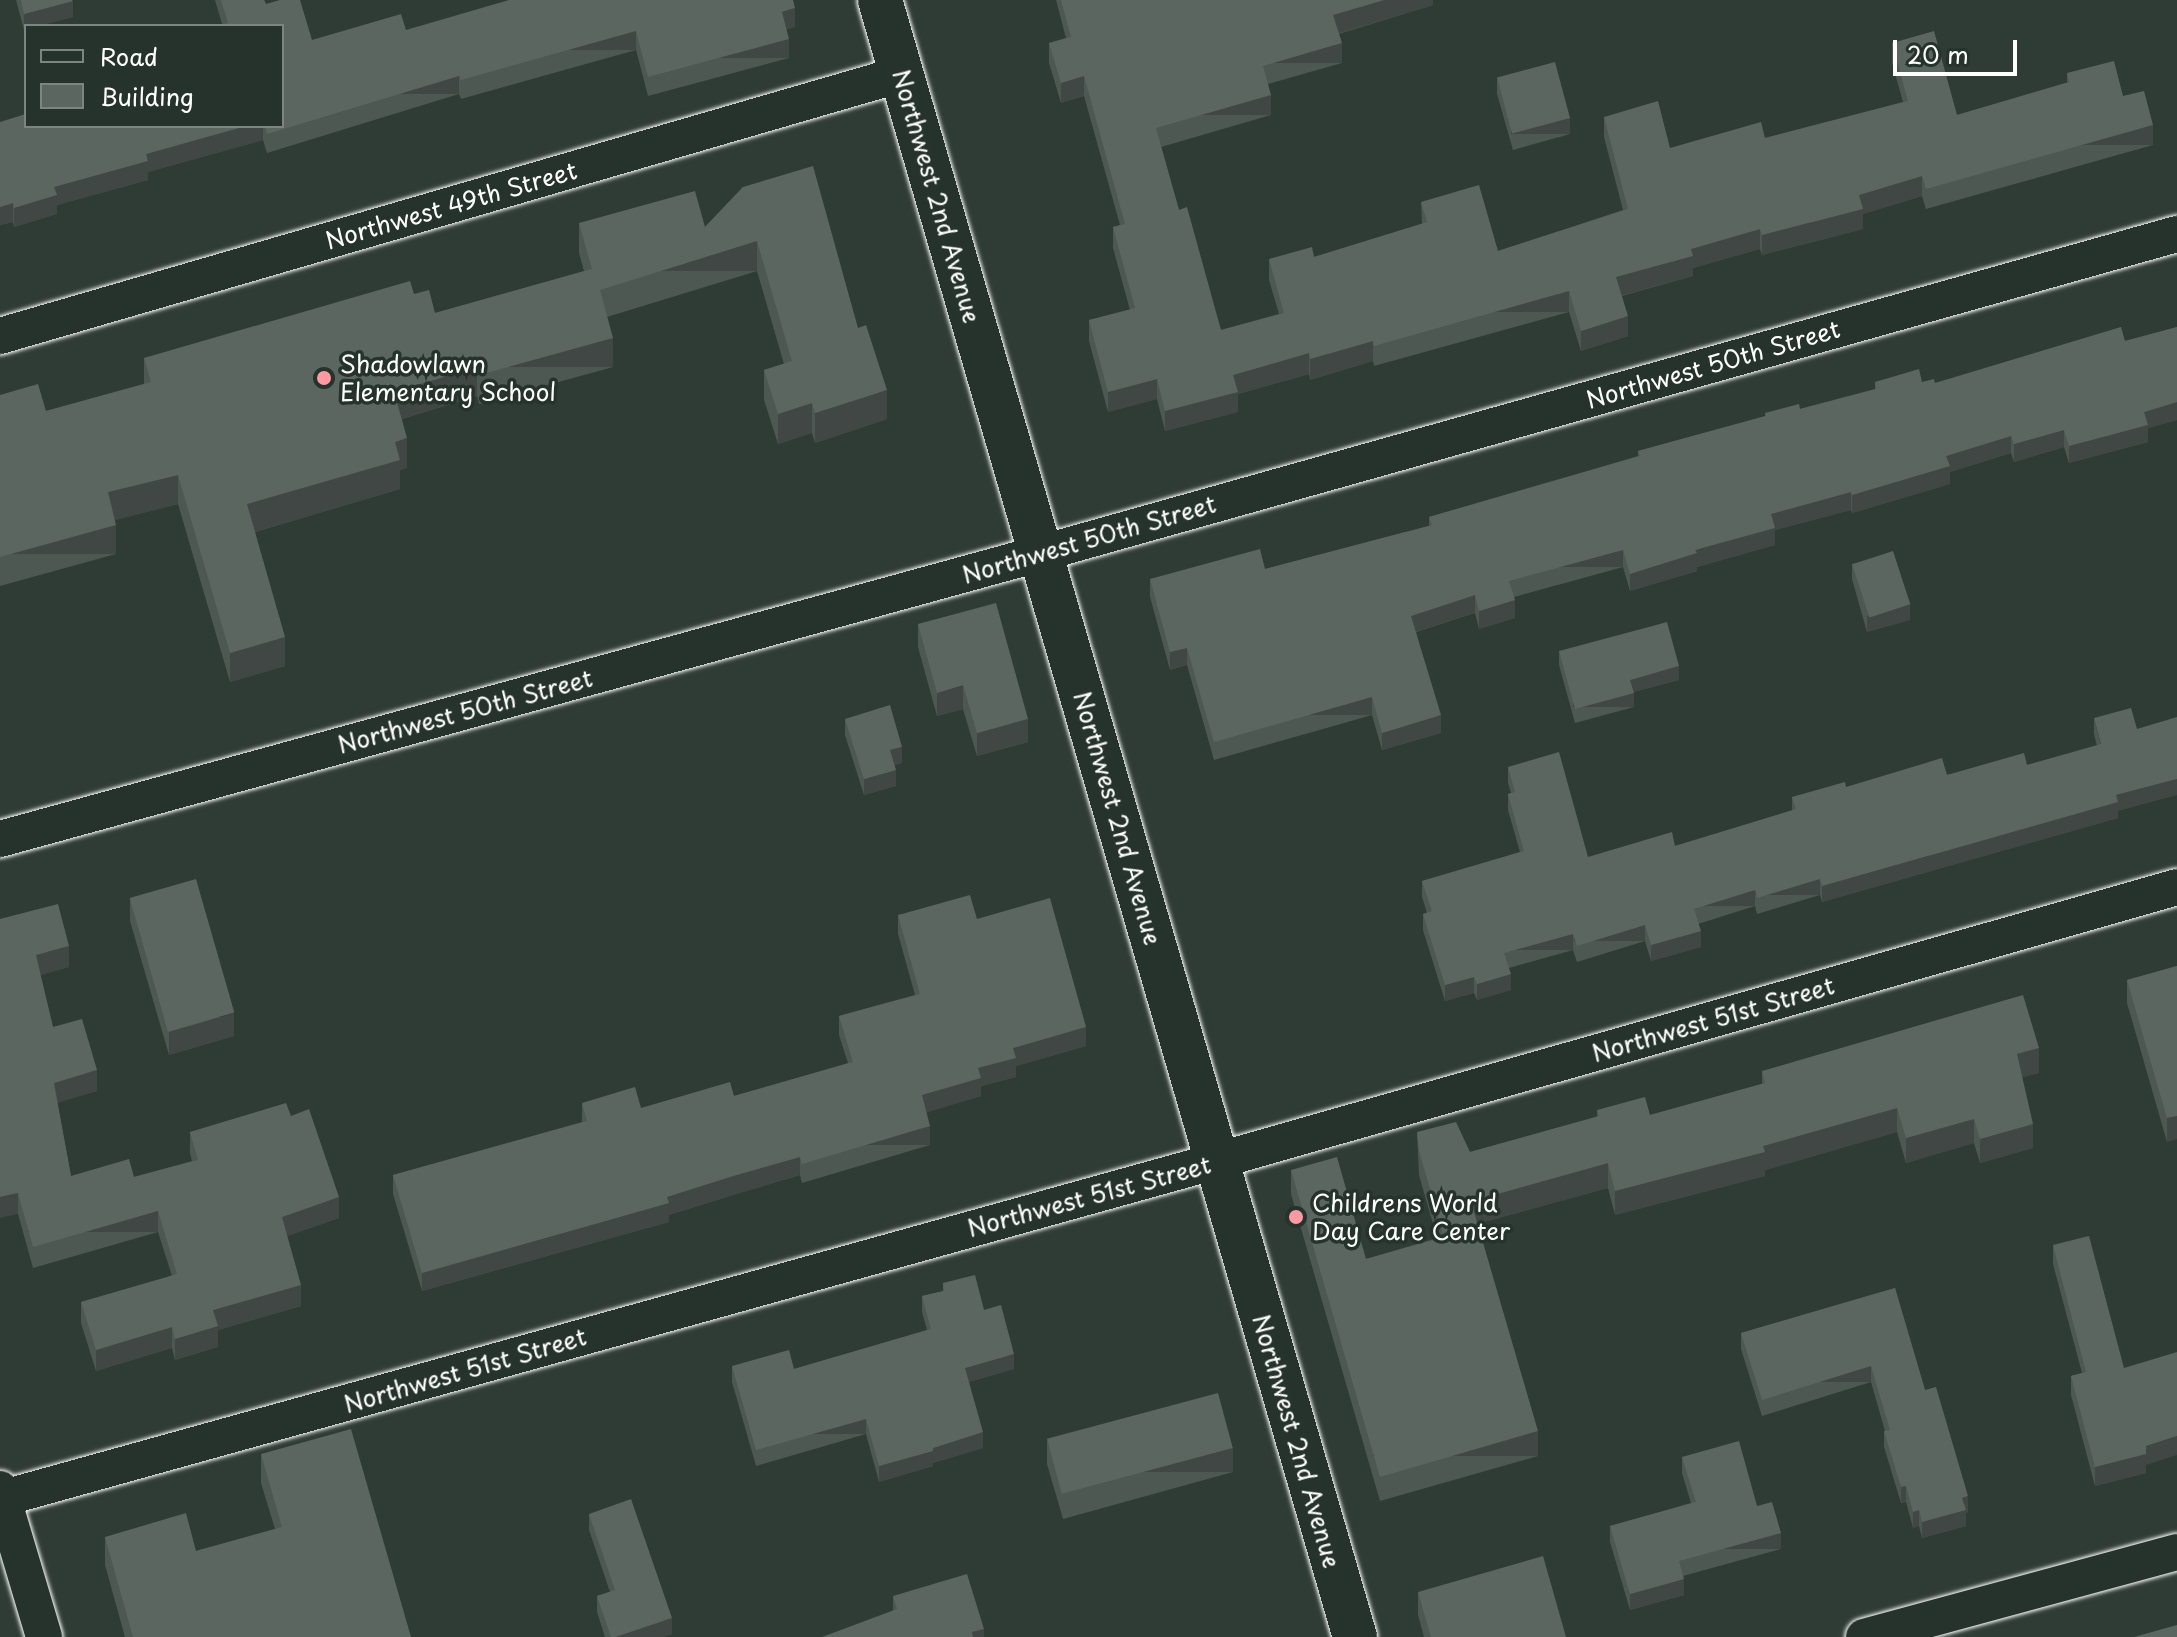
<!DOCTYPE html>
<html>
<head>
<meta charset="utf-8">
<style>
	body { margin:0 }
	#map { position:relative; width:2177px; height:1637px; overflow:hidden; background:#2f3b35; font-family:"Playpen Sans",sans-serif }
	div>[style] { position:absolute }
	.roads { filter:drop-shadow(0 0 2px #fff) drop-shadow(0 0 2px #fff) }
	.minor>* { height:36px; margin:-18px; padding:0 18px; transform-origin:18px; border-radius:18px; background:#26332d }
	.tertiary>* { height:44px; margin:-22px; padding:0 22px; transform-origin:22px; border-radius:22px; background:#26332d }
	.wall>* { inset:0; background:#4e5853 }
	.shaded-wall>* { inset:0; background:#404744; transform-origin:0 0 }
	.building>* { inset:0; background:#5b6661; transform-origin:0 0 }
	.dots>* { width:22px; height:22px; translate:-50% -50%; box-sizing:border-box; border:4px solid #26332d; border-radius:50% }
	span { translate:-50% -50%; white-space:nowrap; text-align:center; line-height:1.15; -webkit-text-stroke:7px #26332d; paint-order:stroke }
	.street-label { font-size:24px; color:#fff }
	.poi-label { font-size:24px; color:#fff }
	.left { translate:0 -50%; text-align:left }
	.legend { position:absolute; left:24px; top:24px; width:260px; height:104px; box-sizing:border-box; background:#26332d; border:2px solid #7d8581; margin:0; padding:10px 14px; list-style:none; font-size:24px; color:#fff }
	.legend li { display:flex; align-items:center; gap:16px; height:40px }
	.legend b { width:40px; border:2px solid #7d8581 }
	.scale { position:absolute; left:1893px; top:40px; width:124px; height:36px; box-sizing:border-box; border:4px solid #fff; border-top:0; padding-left:10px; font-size:24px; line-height:28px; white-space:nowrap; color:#fff; -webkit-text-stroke:6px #26332d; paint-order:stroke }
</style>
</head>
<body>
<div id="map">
	<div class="roads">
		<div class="minor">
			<i style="left:0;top:336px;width:939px;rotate:-16.2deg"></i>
			<i style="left:0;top:839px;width:1081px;rotate:-15.35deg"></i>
			<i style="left:1042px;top:553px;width:1179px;rotate:-15.7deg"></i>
			<i style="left:0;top:1489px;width:154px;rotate:73.4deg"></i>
			<i style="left:0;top:1499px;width:1262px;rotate:-15.53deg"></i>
			<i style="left:1216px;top:1161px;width:999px;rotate:-15.91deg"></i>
			<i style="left:1864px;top:1637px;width:324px;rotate:-15.2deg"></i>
		</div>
		<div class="tertiary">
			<i style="left:880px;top:0;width:1705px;rotate:73.82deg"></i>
		</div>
	</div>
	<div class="wall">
		<i style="clip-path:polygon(16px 0,72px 0,73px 17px,38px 26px,26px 26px,26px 29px,24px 30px)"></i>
		<i style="clip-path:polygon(215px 0,264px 0,266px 4px,312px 40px,406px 30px,795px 27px,786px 29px,789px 58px,648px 96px,636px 50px,461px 99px,459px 94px,267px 153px,263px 140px,148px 172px,148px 180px,57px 205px,57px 214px,14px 227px,13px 222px,0 225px,0 122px,26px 126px,282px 126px,222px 24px)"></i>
		<i style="clip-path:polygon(1056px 0,1433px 0,1433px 5px,1339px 34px,1342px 63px,1268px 84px,1271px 115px,1161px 147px,1179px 210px,1221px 330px,1279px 314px,1269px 280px,1269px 259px,1314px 257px,1422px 224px,1421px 202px,1498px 251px,1623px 210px,1604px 137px,1604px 117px,1670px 148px,1765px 138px,1903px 102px,1892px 63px,1892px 43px,1957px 115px,2067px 83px,2067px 73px,2123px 96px,2153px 145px,1926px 209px,1922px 196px,1863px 214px,1863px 229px,1762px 255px,1760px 249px,1693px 268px,1693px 276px,1622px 296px,1628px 336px,1581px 351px,1569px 312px,1374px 366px,1373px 361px,1310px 380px,1309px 374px,1238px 394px,1238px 412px,1165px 431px,1157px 399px,1108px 412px,1089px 341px,1089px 320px,1130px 310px,1113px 248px,1113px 227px,1120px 225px,1084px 96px,1061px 103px,1049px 63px,1049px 43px,1066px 38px)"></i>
		<i style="clip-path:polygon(1497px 78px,1570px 134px,1513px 150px,1497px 94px)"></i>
		<i style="clip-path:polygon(743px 187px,858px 328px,887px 419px,815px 443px,812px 433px,778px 444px,764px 400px,764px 370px,784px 364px,757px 271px,607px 317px,613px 367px,479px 404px,477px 396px,402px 419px,407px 468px,400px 470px,400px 489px,255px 532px,285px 666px,230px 682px,178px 504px,115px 520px,116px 554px,0 586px,0 395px,46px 411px,144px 384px,144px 358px,414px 294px,435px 313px,584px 271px,579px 253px,579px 223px,705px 227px)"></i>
		<i style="clip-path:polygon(2177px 327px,2177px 420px,2148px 428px,2148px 442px,2069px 463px,2064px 447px,2014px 462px,2011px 453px,1950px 472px,1950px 484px,1852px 513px,1851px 510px,1775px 530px,1775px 545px,1697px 567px,1697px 571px,1630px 591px,1623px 567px,1514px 597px,1515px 618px,1479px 629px,1475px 613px,1416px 632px,1441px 733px,1382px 750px,1372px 715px,1214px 760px,1187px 665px,1170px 670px,1150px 597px,1150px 579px,1265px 569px,1429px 526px,1429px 517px,1638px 456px,1638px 451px,1765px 416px,1765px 413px,1800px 409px,1875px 389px,1875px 382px,1935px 383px,2125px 341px)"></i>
		<i style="clip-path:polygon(1852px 563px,1910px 620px,1867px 632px,1852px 579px)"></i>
		<i style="clip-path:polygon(918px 624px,1028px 742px,977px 756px,963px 709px,937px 716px,918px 647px)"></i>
		<i style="clip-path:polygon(1559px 651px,1679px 680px,1633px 692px,1634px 707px,1575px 723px,1559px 665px)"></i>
		<i style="clip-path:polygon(2094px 718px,2118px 811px,2118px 818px,1822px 902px,1820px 895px,1757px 914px,1755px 906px,1698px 924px,1701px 947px,1651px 961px,1645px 941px,1577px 962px,1573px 950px,1509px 968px,1511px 990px,1477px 1000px,1474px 993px,1445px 1001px,1423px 930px,1423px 914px,1427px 913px,1422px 897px,1422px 881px,1520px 852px,1508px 810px,1508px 794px,1511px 793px,1508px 783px,1508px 767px,1588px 857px,1675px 846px,1792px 811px,1792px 797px,1846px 787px,2027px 765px,2097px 746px,2094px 734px)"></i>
		<i style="clip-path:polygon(845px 719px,902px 763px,895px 765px,896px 786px,864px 795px,845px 735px)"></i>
		<i style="clip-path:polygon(130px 898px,234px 1036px,169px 1055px,130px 921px)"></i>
		<i style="clip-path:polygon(898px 915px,977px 919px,1086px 1046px,1016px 1066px,1016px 1077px,981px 1086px,981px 1096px,926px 1112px,930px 1145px,802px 1183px,800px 1175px,733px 1195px,669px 1215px,669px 1222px,422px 1291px,393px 1194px,393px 1175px,582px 1122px,582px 1103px,641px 1108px,734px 1096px,848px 1063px,839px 1035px,839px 1016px,915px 995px,898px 934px)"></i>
		<i style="clip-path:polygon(0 919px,69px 967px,40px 975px,53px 1027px,97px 1091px,57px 1102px,71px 1176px,134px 1177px,192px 1161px,190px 1153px,190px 1132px,291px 1116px,339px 1218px,287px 1236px,301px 1306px,218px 1330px,218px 1347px,175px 1360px,172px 1348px,96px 1371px,81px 1323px,81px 1302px,172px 1276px,158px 1232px,33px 1268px,18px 1214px)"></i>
		<i style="clip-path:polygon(2177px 966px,2167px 1142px,2127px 1003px,2127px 980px)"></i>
		<i style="clip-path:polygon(1762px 1071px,2039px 1073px,2022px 1077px,2033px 1148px,1980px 1163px,1974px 1143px,1906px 1163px,1897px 1132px,1765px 1170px,1765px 1176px,1615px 1215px,1608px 1188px,1484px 1222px,1484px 1226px,1479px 1227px,1538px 1456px,1380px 1501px,1291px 1194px,1291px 1170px,1366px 1259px,1437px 1238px,1419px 1175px,1417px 1132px,1470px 1152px,1597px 1117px,1597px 1110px,1650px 1115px,1762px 1084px)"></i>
		<i style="clip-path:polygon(2053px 1245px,2146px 1465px,2146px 1473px,2095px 1486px,2071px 1395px,2071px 1376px,2082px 1373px,2053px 1264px)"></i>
		<i style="clip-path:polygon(943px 1283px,984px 1310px,1014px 1369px,969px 1382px,983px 1448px,933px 1463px,933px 1466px,879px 1482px,866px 1434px,756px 1466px,732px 1382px,732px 1366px,794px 1369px,927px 1330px,922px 1312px,922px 1296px,943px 1291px)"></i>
		<i style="clip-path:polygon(1895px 1288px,1925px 1390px,1968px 1512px,1966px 1513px,1966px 1526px,1922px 1538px,1919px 1526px,1913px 1528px,1906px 1502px,1901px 1503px,1884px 1447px,1884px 1431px,1885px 1431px,1871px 1382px,1762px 1416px,1741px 1349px,1741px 1333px)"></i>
		<i style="clip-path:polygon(1047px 1440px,1233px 1472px,1063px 1519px,1047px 1464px)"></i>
		<i style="clip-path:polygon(261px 1454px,411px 1637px,125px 1637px,105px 1565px,105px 1537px,196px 1551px,275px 1529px,261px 1483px)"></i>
		<i style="clip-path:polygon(1682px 1457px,1757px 1506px,1781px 1549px,1683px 1576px,1684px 1595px,1630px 1610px,1610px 1542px,1610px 1526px,1691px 1503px,1682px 1473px)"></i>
		<i style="clip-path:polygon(589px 1514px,672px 1634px,663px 1637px,605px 1637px,597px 1612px,597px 1596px,610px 1592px,589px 1530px)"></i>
		<i style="clip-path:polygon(1418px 1592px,1566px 1637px,1424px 1637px,1418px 1615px)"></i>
		<i style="clip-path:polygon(893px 1596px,984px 1637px,893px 1611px)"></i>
	</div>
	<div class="shaded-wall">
		<i style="clip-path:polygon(1384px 0,1433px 0,1433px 5px,1333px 35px,1333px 15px)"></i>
		<i style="clip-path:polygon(73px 1px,73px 17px,38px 26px,26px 26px,26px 29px,24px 30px,24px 14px)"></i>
		<i style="clip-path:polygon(795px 8px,795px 27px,782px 31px,782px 12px)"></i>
		<i style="left:636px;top:31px;width:19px;height:182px;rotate:90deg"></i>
		<i style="left:789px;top:39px;width:19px;height:146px;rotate:90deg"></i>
		<i style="left:1342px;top:43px;width:20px;height:82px;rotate:90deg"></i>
		<i style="left:459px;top:76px;width:18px;height:201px;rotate:90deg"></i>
		<i style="clip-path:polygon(1084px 76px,1084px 96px,1061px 103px,1061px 83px)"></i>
		<i style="left:1271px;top:95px;width:20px;height:120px;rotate:90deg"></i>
		<i style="left:1570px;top:118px;width:16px;height:59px;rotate:90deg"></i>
		<i style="left:2153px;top:125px;width:20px;height:236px;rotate:90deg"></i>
		<i style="clip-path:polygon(246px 126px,263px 126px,263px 140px,148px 172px,148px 180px,57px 205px,57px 214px,14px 227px,14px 208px,54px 187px,146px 154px)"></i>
		<i style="clip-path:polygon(1922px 176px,1922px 196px,1863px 214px,1863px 229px,1762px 255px,1762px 235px,1859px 195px)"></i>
		<i style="clip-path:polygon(13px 203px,13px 222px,0 225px,0 207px)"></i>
		<i style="clip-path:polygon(1760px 229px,1760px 249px,1693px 268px,1693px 276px,1616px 297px,1616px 277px,1691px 249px)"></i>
		<i style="left:757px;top:241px;width:30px;height:164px;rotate:90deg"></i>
		<i style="left:1569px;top:291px;width:21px;height:203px;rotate:90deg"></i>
		<i style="clip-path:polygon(1628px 316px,1628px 336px,1581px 351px,1581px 331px)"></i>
		<i style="left:613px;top:338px;width:29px;height:139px;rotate:90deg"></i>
		<i style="clip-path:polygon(1373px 341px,1373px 361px,1310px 380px,1310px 359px)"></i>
		<i style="clip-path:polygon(1309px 353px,1309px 374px,1238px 394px,1238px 412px,1165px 431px,1165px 411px,1233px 375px)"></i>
		<i style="clip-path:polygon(477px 367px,477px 396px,394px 421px,394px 392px)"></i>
		<i style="clip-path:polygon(1157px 379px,1157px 399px,1108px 412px,1108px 392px)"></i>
		<i style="clip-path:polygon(887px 390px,887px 419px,815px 443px,815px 413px)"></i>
		<i style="clip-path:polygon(2177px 402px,2177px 420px,2148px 428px,2148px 442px,2069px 463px,2069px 446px,2144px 412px)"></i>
		<i style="clip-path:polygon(812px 403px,812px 433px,778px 444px,778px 414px)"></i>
		<i style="clip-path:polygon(2064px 430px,2064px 447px,2014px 462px,2014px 444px)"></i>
		<i style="clip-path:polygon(2011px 436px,2011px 453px,1950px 472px,1950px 484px,1852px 513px,1852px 495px,1946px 456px)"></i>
		<i style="clip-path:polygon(407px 438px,407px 468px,400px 470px,400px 489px,247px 534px,247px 504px,395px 442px)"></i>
		<i style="clip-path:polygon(178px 475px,178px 504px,108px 522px,108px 492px)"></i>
		<i style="clip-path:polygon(1851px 492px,1851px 510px,1775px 530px,1775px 545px,1697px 567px,1697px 571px,1630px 591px,1630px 574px,1695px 550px,1771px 514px)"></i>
		<i style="left:116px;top:525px;width:29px;height:120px;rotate:90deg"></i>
		<i style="left:1623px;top:550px;width:17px;height:118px;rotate:90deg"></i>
		<i style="clip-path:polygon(1475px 595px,1475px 613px,1411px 633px,1411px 616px)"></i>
		<i style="clip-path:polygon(1515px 600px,1515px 618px,1479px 629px,1479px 611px)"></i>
		<i style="clip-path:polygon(1910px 604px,1910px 620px,1867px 632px,1867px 616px)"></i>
		<i style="clip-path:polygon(285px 637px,285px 666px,230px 682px,230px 653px)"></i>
		<i style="clip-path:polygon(1187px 648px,1187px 665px,1170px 670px,1170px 652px)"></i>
		<i style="clip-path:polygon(1679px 666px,1679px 680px,1630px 693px,1630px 680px)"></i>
		<i style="clip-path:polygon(963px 685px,963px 709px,937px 716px,937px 693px)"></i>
		<i style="left:1634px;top:693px;width:14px;height:61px;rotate:90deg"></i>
		<i style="left:1372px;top:697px;width:18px;height:164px;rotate:90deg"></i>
		<i style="clip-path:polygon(1441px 715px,1441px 733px,1382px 750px,1382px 733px)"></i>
		<i style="clip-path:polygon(1028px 719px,1028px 742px,977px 756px,977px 733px)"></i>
		<i style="clip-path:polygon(902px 747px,902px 763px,890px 766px,890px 750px)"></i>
		<i style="clip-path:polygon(896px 770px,896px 786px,864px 795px,864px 779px)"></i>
		<i style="clip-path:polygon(2177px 779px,2177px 795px,2118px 811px,2118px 818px,1822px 902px,1822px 886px,2116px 795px)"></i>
		<i style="left:1820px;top:879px;width:16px;height:66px;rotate:90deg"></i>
		<i style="left:1755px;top:890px;width:16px;height:64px;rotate:90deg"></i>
		<i style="left:1645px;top:925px;width:16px;height:71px;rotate:90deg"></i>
		<i style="clip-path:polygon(1701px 931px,1701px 947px,1651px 961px,1651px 945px)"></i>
		<i style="left:1573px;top:934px;width:16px;height:72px;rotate:90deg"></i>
		<i style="clip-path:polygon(69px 946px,69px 967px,36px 976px,36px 955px)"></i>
		<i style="clip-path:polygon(1511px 974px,1511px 990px,1477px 1000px,1477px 984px)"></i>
		<i style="clip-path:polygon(1474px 977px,1474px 993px,1445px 1001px,1445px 985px)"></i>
		<i style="clip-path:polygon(234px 1013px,234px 1036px,169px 1055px,169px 1032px)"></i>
		<i style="clip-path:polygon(1086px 1027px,1086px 1046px,1016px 1066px,1016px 1077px,981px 1086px,981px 1096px,922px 1114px,922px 1095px,978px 1068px,1013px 1048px)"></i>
		<i style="clip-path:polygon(2039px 1048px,2039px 1073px,2017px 1079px,2017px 1054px)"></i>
		<i style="clip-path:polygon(97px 1070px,97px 1091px,54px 1104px,54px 1083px)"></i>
		<i style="clip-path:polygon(1897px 1108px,1897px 1132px,1765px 1170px,1765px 1176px,1615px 1215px,1615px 1191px,1763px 1146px)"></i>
		<i style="clip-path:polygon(2177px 1116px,2177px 1139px,2167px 1142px,2167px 1118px)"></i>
		<i style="clip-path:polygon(1974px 1119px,1974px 1143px,1906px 1163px,1906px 1138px)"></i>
		<i style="clip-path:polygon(2033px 1124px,2033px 1148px,1980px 1163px,1980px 1139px)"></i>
		<i style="left:930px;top:1126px;width:19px;height:134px;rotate:90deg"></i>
		<i style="clip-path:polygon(800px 1157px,800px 1175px,733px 1195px,669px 1215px,669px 1222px,422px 1291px,422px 1273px,733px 1176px)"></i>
		<i style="clip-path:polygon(1608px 1163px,1608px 1188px,1484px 1222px,1484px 1226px,1472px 1229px,1472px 1205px,1483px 1198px)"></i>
		<i style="clip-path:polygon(18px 1193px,18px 1214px,0 1218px,0 1197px)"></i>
		<i style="clip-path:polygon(339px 1197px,339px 1218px,282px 1238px,282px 1217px)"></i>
		<i style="left:158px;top:1211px;width:21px;height:130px;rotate:90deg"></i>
		<i style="clip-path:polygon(301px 1285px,301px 1306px,218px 1330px,218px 1347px,175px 1360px,175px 1339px,213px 1310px)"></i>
		<i style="clip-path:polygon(172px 1327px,172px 1348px,96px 1371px,96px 1350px)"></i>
		<i style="clip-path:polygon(1014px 1354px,1014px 1369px,965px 1383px,965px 1368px)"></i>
		<i style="left:1871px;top:1366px;width:16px;height:114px;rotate:90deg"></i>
		<i style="left:866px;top:1419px;width:15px;height:114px;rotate:90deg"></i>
		<i style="left:1538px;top:1431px;width:25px;height:165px;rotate:90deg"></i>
		<i style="clip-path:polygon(983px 1432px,983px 1448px,933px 1463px,933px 1466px,879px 1482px,879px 1466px,933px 1448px)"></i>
		<i style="clip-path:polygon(2177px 1436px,2177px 1455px,2146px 1465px,2146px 1473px,2095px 1486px,2095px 1467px,2146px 1446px)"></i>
		<i style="left:1233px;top:1448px;width:24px;height:177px;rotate:90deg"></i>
		<i style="left:1906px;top:1486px;width:16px;height:5px;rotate:90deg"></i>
		<i style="clip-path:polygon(1968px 1496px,1968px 1512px,1966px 1513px,1966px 1526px,1922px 1538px,1922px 1522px,1962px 1498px)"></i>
		<i style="clip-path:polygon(1919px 1510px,1919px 1526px,1913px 1528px,1913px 1512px)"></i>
		<i style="left:1781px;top:1533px;width:16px;height:106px;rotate:90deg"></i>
		<i style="clip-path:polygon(1684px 1579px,1684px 1595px,1630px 1610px,1630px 1594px)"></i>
		<i style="clip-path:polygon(672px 1618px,672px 1634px,663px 1637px,615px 1637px)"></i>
		<i style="clip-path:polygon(984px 1629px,984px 1637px,972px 1637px,972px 1632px)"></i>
	</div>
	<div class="building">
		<i style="clip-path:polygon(21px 0,72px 0,73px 1px,24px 14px)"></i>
		<i style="clip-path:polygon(221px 0,264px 0,266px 4px,280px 0,300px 0,312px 40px,401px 14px,406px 30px,509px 0,793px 0,795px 8px,782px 12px,789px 39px,648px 77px,636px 31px,461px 80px,459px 76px,267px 134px,265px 126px,282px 126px,282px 26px,216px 26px,228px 23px)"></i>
		<i style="clip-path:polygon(1061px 0,1384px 0,1333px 15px,1342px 43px,1263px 66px,1271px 95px,1156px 128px,1179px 210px,1187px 207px,1221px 330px,1284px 313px,1269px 259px,1312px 247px,1314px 257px,1427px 222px,1421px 202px,1479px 185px,1498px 251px,1628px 209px,1604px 117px,1658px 101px,1670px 148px,1761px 122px,1765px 138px,1908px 101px,1892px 43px,1934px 31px,1957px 115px,2069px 82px,2067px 73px,2114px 61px,2123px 96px,2144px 91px,2153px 125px,1926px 189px,1922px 176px,1859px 195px,1863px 209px,1762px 235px,1760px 229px,1691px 249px,1693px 256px,1616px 277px,1628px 316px,1581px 331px,1569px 291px,1374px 346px,1373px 341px,1310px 359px,1309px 353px,1233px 375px,1238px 392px,1165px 411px,1157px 379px,1108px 392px,1089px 320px,1135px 308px,1113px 227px,1125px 224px,1084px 76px,1061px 83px,1049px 43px,1071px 37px)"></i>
		<i style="left:1555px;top:62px;width:58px;height:60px;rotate:75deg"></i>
		<i style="clip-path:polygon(26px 114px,26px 126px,246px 126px,146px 154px,148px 161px,54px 187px,57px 195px,14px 208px,13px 203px,0 207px,0 122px)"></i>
		<i style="clip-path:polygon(813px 166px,858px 328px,866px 325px,887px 390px,815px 413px,812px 403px,778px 414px,764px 370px,792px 361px,757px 241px,600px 290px,613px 338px,479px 375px,477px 367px,394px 392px,407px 438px,395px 442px,400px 460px,247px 504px,285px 637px,230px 653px,178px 475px,108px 492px,116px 525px,0 557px,0 395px,38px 384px,46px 411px,151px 382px,144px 358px,410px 281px,414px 294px,429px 290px,435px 313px,592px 269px,579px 223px,695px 191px,705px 227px,743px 187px)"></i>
		<i style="clip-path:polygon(2121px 327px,2125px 341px,2177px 327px,2177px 402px,2144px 412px,2148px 425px,2069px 446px,2064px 430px,2014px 444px,2011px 436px,1946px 456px,1950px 466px,1852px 495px,1851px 492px,1771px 514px,1775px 528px,1695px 550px,1697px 553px,1630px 574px,1623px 550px,1509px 581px,1515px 600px,1479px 611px,1475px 595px,1411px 616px,1441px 715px,1382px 733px,1372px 697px,1214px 742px,1187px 648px,1170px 652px,1150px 579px,1260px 549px,1265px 569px,1432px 525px,1429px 517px,1640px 456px,1638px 451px,1766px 416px,1765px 413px,1799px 404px,1800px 409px,1876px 389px,1875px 382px,1919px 369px,1922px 382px,1934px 379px,1935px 383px)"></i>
		<i style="left:1893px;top:551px;width:56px;height:43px;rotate:72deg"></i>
		<i style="clip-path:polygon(996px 603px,1028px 719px,977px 733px,963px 685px,937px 693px,918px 624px)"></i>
		<i style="clip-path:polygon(1667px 622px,1679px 666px,1630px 680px,1634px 693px,1575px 709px,1559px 651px)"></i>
		<i style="clip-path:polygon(890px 705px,902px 747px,890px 750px,896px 770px,864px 779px,845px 719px)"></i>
		<i style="clip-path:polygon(2131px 708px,2137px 729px,2177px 717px,2177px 779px,2116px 795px,2118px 802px,1822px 886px,1820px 879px,1757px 898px,1755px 890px,1694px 909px,1701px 931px,1651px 945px,1645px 925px,1577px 946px,1573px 934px,1504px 953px,1511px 974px,1477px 984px,1474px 977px,1445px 985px,1423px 914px,1432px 911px,1422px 881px,1524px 851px,1508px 794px,1515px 792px,1508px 767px,1559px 752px,1588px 857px,1672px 832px,1675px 846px,1796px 809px,1792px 797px,1845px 782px,1846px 787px,1942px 758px,1947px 775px,2024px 753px,2027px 765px,2101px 744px,2094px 718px)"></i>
		<i style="left:196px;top:879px;width:139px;height:69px;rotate:74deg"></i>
		<i style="clip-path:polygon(970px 895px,977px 919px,1050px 898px,1086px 1027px,1013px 1048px,1016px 1058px,978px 1068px,981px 1078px,922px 1095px,930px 1126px,802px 1164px,800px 1157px,733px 1176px,667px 1197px,669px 1203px,422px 1273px,393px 1175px,587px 1121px,582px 1103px,635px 1087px,641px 1108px,730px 1082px,734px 1096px,853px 1062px,839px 1016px,920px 994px,898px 915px)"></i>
		<i style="clip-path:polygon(58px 904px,69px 946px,36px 955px,53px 1027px,82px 1019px,97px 1070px,54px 1083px,71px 1176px,129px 1159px,134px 1177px,198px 1160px,190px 1132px,286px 1103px,291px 1116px,309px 1109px,339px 1197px,282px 1217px,301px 1285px,213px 1310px,218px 1326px,175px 1339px,172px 1327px,96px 1350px,81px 1302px,177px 1274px,158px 1211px,33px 1247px,18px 1193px,0 1197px,0 919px)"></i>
		<i style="clip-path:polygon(2177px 966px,2177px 1116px,2167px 1118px,2127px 980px)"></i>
		<i style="clip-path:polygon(2023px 995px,2039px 1048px,2017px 1054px,2033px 1124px,1980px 1139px,1974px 1119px,1906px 1138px,1897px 1108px,1763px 1146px,1765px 1152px,1615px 1191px,1608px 1163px,1483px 1198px,1484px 1201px,1472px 1205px,1538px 1431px,1380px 1477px,1291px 1170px,1337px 1157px,1366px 1259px,1444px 1237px,1419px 1151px,1417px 1132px,1456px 1122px,1470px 1152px,1599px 1116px,1597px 1110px,1645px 1097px,1650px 1115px,1765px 1083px,1762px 1071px)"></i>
		<i style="clip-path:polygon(2089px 1236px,2124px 1368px,2177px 1352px,2177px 1436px,2146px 1446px,2146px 1454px,2095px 1467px,2071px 1376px,2086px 1372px,2053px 1245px)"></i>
		<i style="clip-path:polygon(975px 1275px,984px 1310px,1001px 1305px,1014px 1354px,965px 1368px,983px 1432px,933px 1448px,933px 1451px,879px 1466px,866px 1419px,756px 1450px,732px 1366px,789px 1350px,794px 1369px,931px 1329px,922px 1296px,944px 1291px,943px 1283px)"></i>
		<i style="clip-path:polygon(1895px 1288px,1925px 1390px,1936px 1387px,1968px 1496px,1962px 1498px,1966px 1510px,1922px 1522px,1919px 1510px,1913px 1512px,1906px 1486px,1901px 1487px,1884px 1431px,1890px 1430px,1871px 1366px,1762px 1400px,1741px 1333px)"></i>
		<i style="left:1218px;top:1393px;width:57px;height:177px;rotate:75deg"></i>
		<i style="clip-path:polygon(351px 1429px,411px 1637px,133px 1637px,105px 1537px,186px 1513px,196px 1551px,282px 1527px,261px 1454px)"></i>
		<i style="clip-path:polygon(1739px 1441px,1757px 1506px,1772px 1502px,1781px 1533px,1679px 1561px,1684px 1579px,1630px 1594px,1610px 1526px,1696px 1502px,1682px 1457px)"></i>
		<i style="clip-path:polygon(631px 1499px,672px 1618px,615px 1637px,611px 1637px,597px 1596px,615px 1590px,589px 1514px)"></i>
		<i style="clip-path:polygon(1543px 1556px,1566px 1637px,1431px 1637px,1418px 1592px)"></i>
		<i style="clip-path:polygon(967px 1574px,984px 1629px,972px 1632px,973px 1637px,822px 1637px,897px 1609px,893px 1596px)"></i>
		<i style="clip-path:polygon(2177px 1625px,2177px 1637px,2134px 1637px)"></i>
	</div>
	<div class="dots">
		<i style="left:324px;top:378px;background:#ff9aa2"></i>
		<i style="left:1296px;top:1217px;background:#ff9aa2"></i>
	</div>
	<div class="street-label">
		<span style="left:937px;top:196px;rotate:74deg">Northwest 2nd Avenue</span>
		<span style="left:451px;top:205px;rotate:-16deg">Northwest 49th Street</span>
		<span style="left:1713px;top:364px;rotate:-16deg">Northwest 50th Street</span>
		<span style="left:1089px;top:539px;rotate:-16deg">Northwest 50th Street</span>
		<span style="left:465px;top:711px;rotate:-15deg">Northwest 50th Street</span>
		<span style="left:1118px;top:818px;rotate:74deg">Northwest 2nd Avenue</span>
		<span style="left:1713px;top:1019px;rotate:-16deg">Northwest 51st Street</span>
		<span style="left:1089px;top:1196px;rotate:-15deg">Northwest 51st Street</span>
		<span style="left:465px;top:1370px;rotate:-16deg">Northwest 51st Street</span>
		<span style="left:1297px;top:1441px;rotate:74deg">Northwest 2nd Avenue</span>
	</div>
	<div class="poi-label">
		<span class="left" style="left:340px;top:378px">Shadowlawn<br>Elementary School</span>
		<span class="left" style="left:1312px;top:1217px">Childrens World<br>Day Care Center</span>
	</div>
	<ul class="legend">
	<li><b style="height:10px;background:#26332d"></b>Road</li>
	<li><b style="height:22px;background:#5b6661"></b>Building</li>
	</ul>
	<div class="scale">20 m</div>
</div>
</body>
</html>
